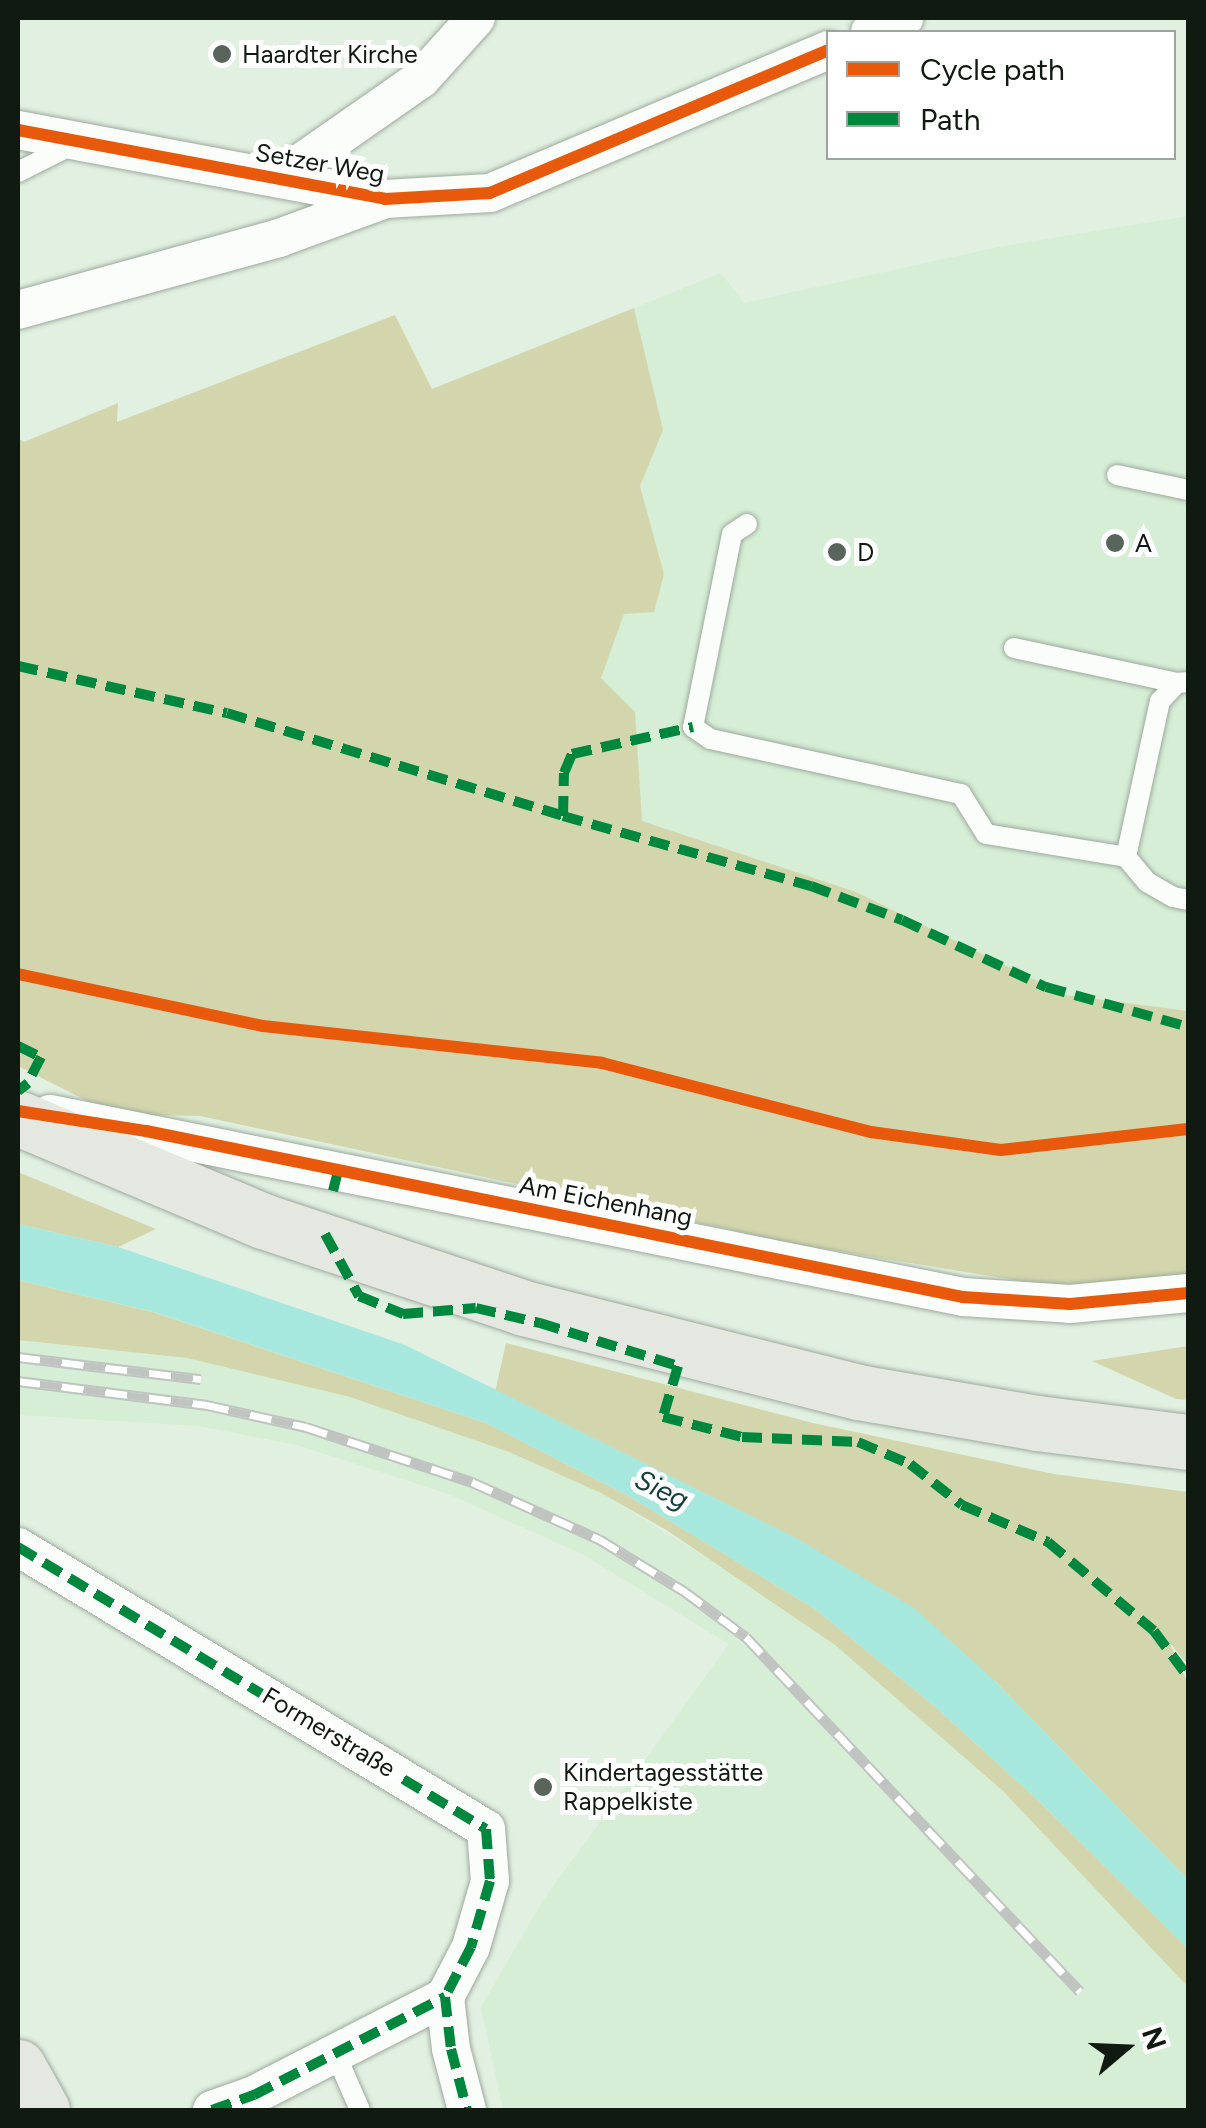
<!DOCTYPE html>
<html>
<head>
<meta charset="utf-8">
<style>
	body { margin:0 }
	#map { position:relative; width:1206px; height:2128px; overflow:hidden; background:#e1f0e1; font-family:Figtree,sans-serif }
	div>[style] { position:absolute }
	.built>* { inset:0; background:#d5eed5 }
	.forest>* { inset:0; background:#d3d6ac }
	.water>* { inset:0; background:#a6e7de }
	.roads { filter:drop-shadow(0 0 2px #9ea99e) drop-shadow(0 0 2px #9ea99e) }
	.lane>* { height:20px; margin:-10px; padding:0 10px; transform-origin:10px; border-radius:10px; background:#fafdfa }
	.street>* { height:38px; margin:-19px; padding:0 19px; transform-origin:19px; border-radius:19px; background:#fafdfa }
	.primary>* { height:55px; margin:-27.5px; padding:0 27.5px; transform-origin:27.5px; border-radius:27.5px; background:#e4e8e1 }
	.rail>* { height:11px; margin-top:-5.5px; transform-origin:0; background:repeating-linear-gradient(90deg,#fff 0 22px,#c0c4c0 0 44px); box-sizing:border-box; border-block:2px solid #c0c4c0 }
	.quiet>* { height:10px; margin-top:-5px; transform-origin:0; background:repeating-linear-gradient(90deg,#00873e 0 20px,transparent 0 30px) }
	.cycleway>* { height:12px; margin:-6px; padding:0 6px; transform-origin:6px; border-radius:6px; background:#e8590c }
	.dots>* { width:28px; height:28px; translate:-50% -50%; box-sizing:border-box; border:5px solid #fff; border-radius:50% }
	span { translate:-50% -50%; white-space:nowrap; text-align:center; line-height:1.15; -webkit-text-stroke:10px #fff; paint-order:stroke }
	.poi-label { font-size:25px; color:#101a11 }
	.left { translate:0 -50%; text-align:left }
	.street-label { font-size:25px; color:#101a11 }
	.water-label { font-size:28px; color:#17403d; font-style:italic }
	.frame { position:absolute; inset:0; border:20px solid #101a11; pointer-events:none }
	.legend { position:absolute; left:826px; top:30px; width:350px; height:130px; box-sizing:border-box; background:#fff; border:2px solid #9fa3a0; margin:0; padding:12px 18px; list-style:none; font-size:30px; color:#101a11 }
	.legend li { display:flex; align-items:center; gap:20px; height:50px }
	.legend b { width:50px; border:2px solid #9fa3a0 }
	.north { position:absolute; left:1076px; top:1998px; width:100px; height:100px; -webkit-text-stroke:8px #fff; paint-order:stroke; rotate:71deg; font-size:28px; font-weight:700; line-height:40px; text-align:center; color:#101a11 }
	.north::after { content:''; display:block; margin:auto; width:35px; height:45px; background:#101a11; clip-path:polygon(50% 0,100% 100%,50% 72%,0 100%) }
</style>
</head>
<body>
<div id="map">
	<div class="built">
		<i style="clip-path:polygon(1188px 216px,1188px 1011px,1066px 995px,856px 892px,641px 821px,635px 712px,601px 678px,624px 613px,664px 574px,640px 486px,663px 430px,634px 308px,721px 273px,744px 303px,998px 247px)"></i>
		<i style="clip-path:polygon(18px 1340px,187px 1358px,350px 1397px,509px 1452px,601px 1493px,747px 1582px,835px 1645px,1003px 1790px,1188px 1987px,1188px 2110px,503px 2110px,481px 2007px,542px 1902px,729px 1644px,582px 1554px,446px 1493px,297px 1445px,199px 1426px,18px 1415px)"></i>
	</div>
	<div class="forest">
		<i style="clip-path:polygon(634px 308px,663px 430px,640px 486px,664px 574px,654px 612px,624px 614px,601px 678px,635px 712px,642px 821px,856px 892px,1066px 995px,1188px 1011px,1188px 1278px,1063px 1288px,801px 1245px,200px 1116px,113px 1114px,18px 1066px,18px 438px,24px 442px,118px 403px,117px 422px,395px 315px,432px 389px)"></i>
		<i style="clip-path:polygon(18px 1172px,156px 1229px,118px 1247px,18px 1224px)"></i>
		<i style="clip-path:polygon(18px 1280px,153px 1312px,486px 1423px,627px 1495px,815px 1609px,931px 1703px,1037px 1799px,1188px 1949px,1188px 1987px,1003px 1791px,835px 1645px,668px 1531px,601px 1493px,509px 1452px,350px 1397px,187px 1358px,18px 1340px)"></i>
		<i style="clip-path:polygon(506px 1343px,813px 1423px,1054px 1474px,1188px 1492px,1188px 1665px,1169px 1642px,1188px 1683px,1188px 1880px,994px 1680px,495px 1392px)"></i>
		<i style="clip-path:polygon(1188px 1346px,1188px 1400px,1176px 1399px,1092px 1361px)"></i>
	</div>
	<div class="water">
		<i style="clip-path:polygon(18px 1224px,118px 1247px,405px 1345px,798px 1539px,914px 1608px,994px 1680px,1188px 1880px,1188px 1949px,1037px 1799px,931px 1703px,815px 1609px,627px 1495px,486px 1423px,154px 1312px,18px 1280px)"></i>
	</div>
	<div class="roads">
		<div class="lane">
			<i style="left:18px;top:172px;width:63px;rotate:-26.6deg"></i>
			<i style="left:1117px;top:475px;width:73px;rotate:11.9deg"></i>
			<i style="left:747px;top:524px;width:18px;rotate:146deg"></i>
			<i style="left:732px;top:534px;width:197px;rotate:101.4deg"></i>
			<i style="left:693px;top:727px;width:21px;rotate:35deg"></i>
			<i style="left:710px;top:739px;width:257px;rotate:12.4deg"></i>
			<i style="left:961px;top:794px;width:47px;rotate:58deg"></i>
			<i style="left:986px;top:834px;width:142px;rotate:9.3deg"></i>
			<i style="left:1014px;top:648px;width:167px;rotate:12.1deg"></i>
			<i style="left:1188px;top:682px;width:11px;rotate:175deg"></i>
			<i style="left:1177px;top:683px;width:25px;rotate:133deg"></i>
			<i style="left:1160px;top:701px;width:160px;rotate:102.3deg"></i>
			<i style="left:1126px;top:857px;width:33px;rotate:50deg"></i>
			<i style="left:1147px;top:882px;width:30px;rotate:30deg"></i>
			<i style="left:1173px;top:897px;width:15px;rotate:11deg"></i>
			<i style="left:336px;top:2055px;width:60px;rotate:66.4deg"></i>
		</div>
		<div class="street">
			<i style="left:870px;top:32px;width:37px;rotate:-22deg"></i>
			<i style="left:18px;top:130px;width:373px;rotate:10.6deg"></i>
			<i style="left:385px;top:199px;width:105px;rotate:-3.3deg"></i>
			<i style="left:490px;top:193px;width:367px;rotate:-22.9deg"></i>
			<i style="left:279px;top:178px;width:173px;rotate:-34.9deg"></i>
			<i style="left:421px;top:79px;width:82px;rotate:-48deg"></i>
			<i style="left:18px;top:310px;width:271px;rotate:-15.4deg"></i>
			<i style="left:279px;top:238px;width:111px;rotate:-20.1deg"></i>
			<i style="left:50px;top:1114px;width:931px;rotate:11.33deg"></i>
			<i style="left:963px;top:1297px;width:107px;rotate:3.7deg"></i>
			<i style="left:1070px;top:1304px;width:119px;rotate:-5.3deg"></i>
			<i style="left:18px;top:1547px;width:546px;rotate:31.07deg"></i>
			<i style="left:486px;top:1829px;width:52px;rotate:85.6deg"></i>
			<i style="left:490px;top:1881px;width:69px;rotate:106.1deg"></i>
			<i style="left:471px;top:1947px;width:56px;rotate:117.5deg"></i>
			<i style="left:445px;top:1997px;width:52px;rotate:83.4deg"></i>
			<i style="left:451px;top:2049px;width:63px;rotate:75.3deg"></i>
			<i style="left:212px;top:2110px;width:45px;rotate:-19.7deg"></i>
			<i style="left:254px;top:2095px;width:215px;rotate:-27.2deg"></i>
		</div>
		<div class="primary">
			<i style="left:18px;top:1118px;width:266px;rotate:22.8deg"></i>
			<i style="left:263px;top:1221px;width:275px;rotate:18.4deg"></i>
			<i style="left:524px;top:1308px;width:344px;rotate:14.1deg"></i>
			<i style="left:858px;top:1392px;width:182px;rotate:9.8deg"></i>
			<i style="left:1037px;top:1423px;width:152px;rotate:7.2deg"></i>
			<i style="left:18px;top:2067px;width:49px;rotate:60.8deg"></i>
		</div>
	</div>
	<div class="rail">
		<i style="left:18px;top:1357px;width:184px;rotate:6.9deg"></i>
		<i style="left:18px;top:1381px;width:191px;rotate:7.2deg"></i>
		<i style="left:207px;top:1405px;width:101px;rotate:12.5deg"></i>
		<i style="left:306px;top:1427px;width:175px;rotate:18.3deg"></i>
		<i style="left:472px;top:1482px;width:139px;rotate:24.2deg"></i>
		<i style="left:599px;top:1539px;width:100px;rotate:31.5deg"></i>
		<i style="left:684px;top:1591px;width:77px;rotate:36.6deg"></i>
		<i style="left:746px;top:1637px;width:487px;rotate:46.7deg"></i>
	</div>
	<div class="quiet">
		<i style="left:18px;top:666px;width:214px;rotate:12.7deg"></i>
		<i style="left:227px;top:713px;width:351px;rotate:17deg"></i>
		<i style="left:563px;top:816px;width:258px;rotate:15.8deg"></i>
		<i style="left:811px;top:886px;width:97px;rotate:20.5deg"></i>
		<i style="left:902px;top:920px;width:159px;rotate:25deg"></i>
		<i style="left:1046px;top:987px;width:148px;rotate:15.7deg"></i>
		<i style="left:563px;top:816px;width:43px;rotate:-88.7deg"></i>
		<i style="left:564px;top:773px;width:21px;rotate:-67deg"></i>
		<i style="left:572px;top:754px;width:124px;rotate:-12.6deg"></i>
		<i style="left:18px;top:1046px;width:25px;rotate:26deg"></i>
		<i style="left:41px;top:1057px;width:29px;rotate:117deg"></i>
		<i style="left:28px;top:1083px;width:13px;rotate:141deg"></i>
		<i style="left:333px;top:1191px;width:21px;rotate:-76deg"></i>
		<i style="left:325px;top:1234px;width:71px;rotate:61.3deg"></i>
		<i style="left:359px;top:1296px;width:48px;rotate:22.2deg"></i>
		<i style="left:403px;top:1314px;width:73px;rotate:-4.7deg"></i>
		<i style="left:476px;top:1308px;width:66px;rotate:13.2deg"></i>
		<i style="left:540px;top:1323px;width:145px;rotate:17.3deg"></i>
		<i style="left:678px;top:1366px;width:53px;rotate:106.4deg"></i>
		<i style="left:663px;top:1417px;width:81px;rotate:14.2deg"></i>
		<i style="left:742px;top:1437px;width:116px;rotate:2.5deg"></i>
		<i style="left:858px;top:1442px;width:56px;rotate:22.9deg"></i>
		<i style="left:910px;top:1464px;width:66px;rotate:38.3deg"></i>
		<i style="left:962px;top:1505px;width:94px;rotate:23.3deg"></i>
		<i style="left:1048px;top:1542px;width:138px;rotate:40deg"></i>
		<i style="left:1154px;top:1631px;width:57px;rotate:53.5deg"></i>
		<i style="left:18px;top:1547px;width:546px;rotate:31.07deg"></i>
		<i style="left:486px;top:1829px;width:52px;rotate:85.6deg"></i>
		<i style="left:490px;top:1881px;width:69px;rotate:106.1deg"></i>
		<i style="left:471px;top:1947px;width:56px;rotate:117.5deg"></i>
		<i style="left:445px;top:1997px;width:52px;rotate:83.4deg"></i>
		<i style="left:451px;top:2049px;width:63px;rotate:75.3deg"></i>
		<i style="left:212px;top:2110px;width:45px;rotate:-19.7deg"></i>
		<i style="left:254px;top:2095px;width:215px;rotate:-27.2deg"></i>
	</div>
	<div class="cycleway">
		<i style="left:18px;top:130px;width:373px;rotate:10.6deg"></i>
		<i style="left:385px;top:199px;width:105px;rotate:-3.3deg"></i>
		<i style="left:490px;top:193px;width:367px;rotate:-22.9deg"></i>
		<i style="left:18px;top:974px;width:250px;rotate:12deg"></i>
		<i style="left:263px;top:1026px;width:341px;rotate:6.2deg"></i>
		<i style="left:602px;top:1063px;width:278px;rotate:14.4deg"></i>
		<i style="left:871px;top:1132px;width:131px;rotate:7.9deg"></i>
		<i style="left:1001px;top:1150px;width:188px;rotate:-6.4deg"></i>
		<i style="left:18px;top:1111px;width:130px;rotate:8.9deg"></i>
		<i style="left:146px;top:1131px;width:834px;rotate:11.49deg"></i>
		<i style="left:963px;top:1297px;width:107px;rotate:3.7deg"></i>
		<i style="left:1070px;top:1304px;width:119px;rotate:-5.3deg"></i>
	</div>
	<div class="dots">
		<i style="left:222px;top:54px;background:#59655a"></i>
		<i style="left:1115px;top:543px;background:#59655a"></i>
		<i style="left:837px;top:552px;background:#59655a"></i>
		<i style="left:543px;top:1787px;background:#59655a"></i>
	</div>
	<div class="poi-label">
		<span class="left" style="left:242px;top:54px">Haardter Kirche</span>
		<span class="left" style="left:1135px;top:543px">A</span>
		<span class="left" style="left:857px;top:552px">D</span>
		<span class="left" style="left:563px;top:1787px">Kindertagesstätte<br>Rappelkiste</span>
	</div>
	<div class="street-label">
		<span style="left:320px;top:163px;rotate:10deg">Setzer Weg</span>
		<span style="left:606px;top:1201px;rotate:11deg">Am Eichenhang</span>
		<span style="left:329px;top:1732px;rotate:31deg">Formerstraße</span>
	</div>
	<div class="water-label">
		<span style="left:662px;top:1489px;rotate:26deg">Sieg</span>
	</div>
	<div class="frame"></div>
	<ul class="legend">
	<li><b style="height:12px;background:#e8590c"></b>Cycle path</li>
	<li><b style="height:12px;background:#00873e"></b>Path</li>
	</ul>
	<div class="north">N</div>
</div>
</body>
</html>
